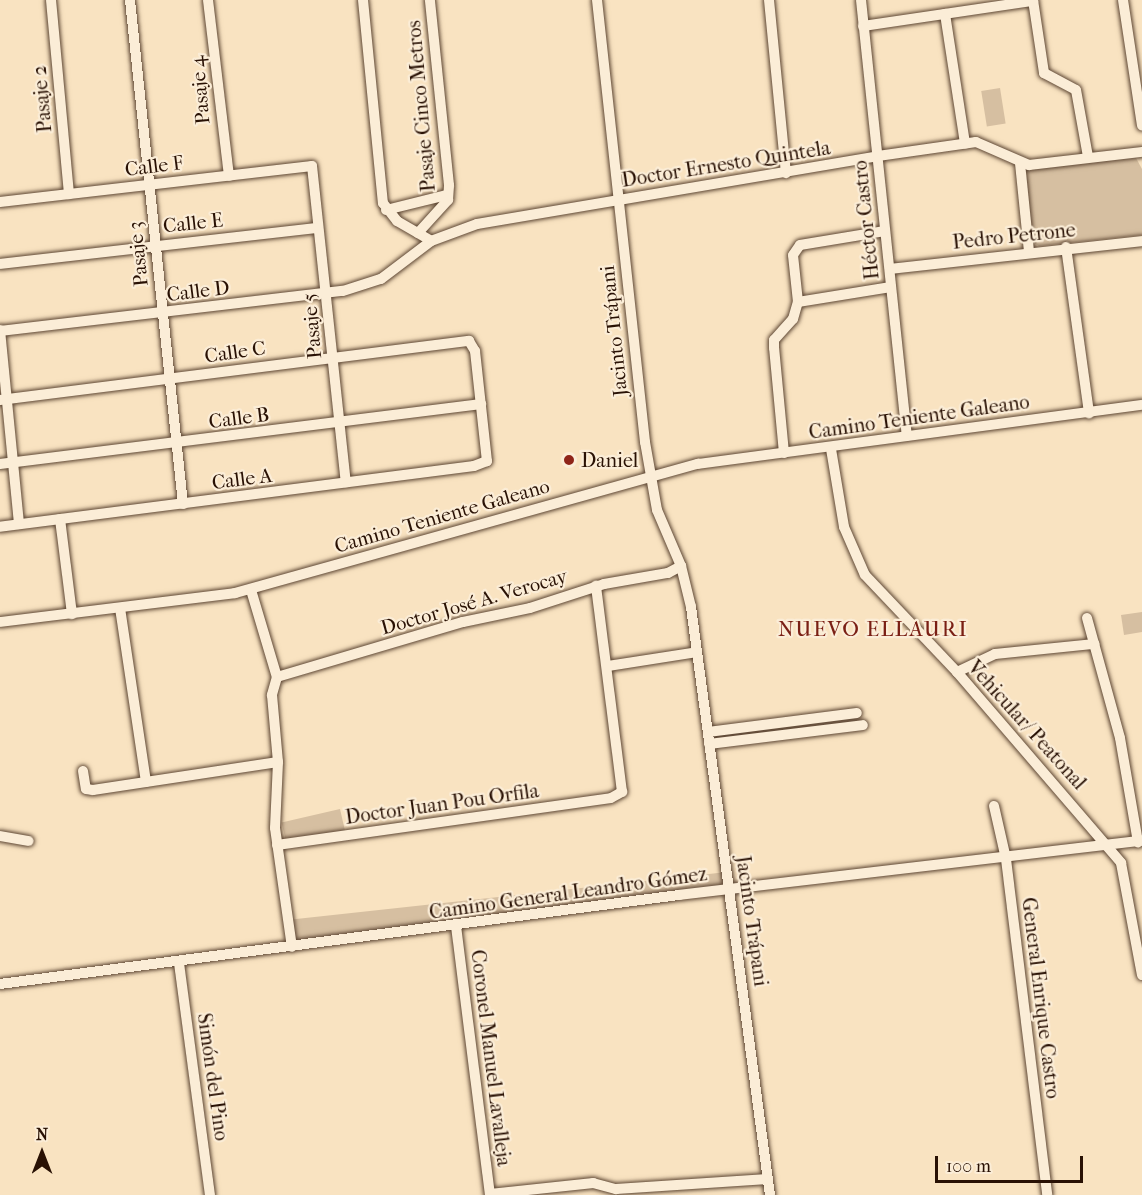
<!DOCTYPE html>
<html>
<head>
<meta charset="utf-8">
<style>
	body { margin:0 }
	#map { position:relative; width:1142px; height:1195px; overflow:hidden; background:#f9e3c1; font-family:"IM FELL French Canon",serif }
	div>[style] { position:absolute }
	.green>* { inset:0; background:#d6bfa1; transform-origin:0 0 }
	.roads { filter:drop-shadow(0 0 2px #5d4633) drop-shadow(0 0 2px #5d4633) }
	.minor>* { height:10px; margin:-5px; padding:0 5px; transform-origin:5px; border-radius:5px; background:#fbedd7 }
	.dots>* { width:16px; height:16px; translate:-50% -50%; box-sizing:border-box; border:3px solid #fbedd7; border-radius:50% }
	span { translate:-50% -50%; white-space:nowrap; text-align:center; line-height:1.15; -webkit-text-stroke:4.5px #fbedd7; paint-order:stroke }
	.street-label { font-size:20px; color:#291104 }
	.poi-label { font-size:20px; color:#291104 }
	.left { translate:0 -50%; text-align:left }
	.neighbourhood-label { font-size:21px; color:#7a1f14; letter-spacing:1.5px }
	.north { position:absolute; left:12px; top:1123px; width:60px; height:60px; -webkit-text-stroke:4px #fbedd7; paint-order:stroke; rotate:0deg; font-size:16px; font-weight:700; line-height:24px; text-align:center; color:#291104 }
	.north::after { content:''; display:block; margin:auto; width:21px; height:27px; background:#291104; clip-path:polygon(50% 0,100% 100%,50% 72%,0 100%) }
	.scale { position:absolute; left:935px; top:1156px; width:148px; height:27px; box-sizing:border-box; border:3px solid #291104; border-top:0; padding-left:8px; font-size:18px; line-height:21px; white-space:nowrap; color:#291104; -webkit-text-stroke:4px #fbedd7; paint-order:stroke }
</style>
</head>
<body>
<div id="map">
	<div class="green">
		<i style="left:1000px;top:88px;width:36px;height:19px;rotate:81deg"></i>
		<i style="clip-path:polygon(1136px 158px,1142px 169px,1142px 235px,1039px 246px,1032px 242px,1026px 169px)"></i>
		<i style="clip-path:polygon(1142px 612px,1142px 632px,1124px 635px,1121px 615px)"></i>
		<i style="left:340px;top:809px;width:23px;height:60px;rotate:77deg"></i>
		<i style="clip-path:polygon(727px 872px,730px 890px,292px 947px,287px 920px)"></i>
	</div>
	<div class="roads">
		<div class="minor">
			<i style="left:51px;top:0;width:195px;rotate:84.7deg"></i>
			<i style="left:130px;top:0;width:507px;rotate:84deg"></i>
			<i style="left:208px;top:0;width:177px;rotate:83.2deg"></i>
			<i style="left:363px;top:0;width:204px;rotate:84.4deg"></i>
			<i style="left:383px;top:203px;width:23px;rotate:52deg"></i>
			<i style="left:397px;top:221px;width:39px;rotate:30deg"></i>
			<i style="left:597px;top:0;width:445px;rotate:83.8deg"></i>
			<i style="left:645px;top:442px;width:69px;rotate:80deg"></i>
			<i style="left:657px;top:510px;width:61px;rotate:66.8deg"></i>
			<i style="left:681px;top:566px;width:42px;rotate:76.3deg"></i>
			<i style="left:691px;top:607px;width:593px;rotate:82.35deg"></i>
			<i style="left:769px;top:0;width:174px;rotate:84.4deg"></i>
			<i style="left:861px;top:0;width:438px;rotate:84deg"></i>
			<i style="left:1033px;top:0;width:74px;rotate:81.4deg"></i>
			<i style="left:1044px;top:73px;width:36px;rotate:28deg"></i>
			<i style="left:1076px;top:90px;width:68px;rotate:79.8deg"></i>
			<i style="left:1123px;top:0;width:127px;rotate:81.4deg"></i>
			<i style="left:945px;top:14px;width:131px;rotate:81.2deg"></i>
			<i style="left:863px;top:26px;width:172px;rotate:-8.4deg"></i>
			<i style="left:1020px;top:163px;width:88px;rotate:84.2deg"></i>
			<i style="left:0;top:202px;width:314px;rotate:-6.6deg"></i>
			<i style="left:312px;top:166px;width:318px;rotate:83.9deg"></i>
			<i style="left:386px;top:210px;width:63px;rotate:-13.8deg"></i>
			<i style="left:418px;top:233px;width:45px;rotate:-47.7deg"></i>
			<i style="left:448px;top:200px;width:15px;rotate:-86deg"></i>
			<i style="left:449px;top:185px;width:186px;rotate:-95.9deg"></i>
			<i style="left:1066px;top:247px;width:168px;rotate:82.1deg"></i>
			<i style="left:0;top:264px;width:320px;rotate:-6.5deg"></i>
			<i style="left:890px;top:269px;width:254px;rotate:-6.3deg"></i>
			<i style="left:798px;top:302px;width:94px;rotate:-9.2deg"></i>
			<i style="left:0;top:330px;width:195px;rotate:84.4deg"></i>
			<i style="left:0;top:331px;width:345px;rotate:-6.7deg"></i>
			<i style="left:343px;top:291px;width:40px;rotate:-18deg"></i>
			<i style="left:381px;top:279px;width:63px;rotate:-37.2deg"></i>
			<i style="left:431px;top:241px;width:49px;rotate:-20.3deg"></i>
			<i style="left:477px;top:224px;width:407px;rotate:-9.6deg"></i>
			<i style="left:878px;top:156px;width:99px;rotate:-8.1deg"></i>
			<i style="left:976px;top:142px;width:58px;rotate:23.5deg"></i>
			<i style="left:1029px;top:165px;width:114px;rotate:-6.6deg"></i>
			<i style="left:0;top:400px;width:473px;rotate:-7.2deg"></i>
			<i style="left:469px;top:341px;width:12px;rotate:59deg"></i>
			<i style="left:475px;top:351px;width:111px;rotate:83.8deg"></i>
			<i style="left:487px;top:461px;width:14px;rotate:159deg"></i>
			<i style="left:474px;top:466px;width:478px;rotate:172.7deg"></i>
			<i style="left:831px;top:449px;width:79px;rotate:80.5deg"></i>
			<i style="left:844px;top:527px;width:52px;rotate:66.4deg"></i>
			<i style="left:865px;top:575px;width:134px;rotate:46.5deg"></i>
			<i style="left:957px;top:672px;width:252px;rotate:49.3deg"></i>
			<i style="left:1121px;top:863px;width:114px;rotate:79.4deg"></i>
			<i style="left:784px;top:453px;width:105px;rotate:-95.4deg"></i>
			<i style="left:774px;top:348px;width:8px;rotate:-90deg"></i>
			<i style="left:774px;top:340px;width:28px;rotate:-48deg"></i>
			<i style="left:793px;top:319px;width:18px;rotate:-74deg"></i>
			<i style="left:798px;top:302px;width:47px;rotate:-96.1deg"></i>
			<i style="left:793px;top:255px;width:12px;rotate:-55deg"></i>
			<i style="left:800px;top:245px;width:86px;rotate:-9.4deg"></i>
			<i style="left:0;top:464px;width:485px;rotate:-7.1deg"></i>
			<i style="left:60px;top:519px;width:96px;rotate:82.8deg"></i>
			<i style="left:251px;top:590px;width:91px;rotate:73.4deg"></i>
			<i style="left:277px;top:677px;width:19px;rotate:106deg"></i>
			<i style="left:272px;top:695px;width:67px;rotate:84.9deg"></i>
			<i style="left:278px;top:762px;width:66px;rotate:92.6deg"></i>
			<i style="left:275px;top:828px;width:120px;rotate:81.9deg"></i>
			<i style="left:120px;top:608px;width:176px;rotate:81.5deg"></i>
			<i style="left:1087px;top:618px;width:124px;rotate:74.6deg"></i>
			<i style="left:1120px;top:738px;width:106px;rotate:80.2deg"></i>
			<i style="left:0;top:622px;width:237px;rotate:-7deg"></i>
			<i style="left:235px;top:593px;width:481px;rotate:-15.6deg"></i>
			<i style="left:698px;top:464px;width:448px;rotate:-7.6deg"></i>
			<i style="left:608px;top:666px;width:90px;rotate:-8.9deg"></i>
			<i style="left:957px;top:672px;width:42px;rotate:-25.3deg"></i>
			<i style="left:995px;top:654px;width:100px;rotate:-5.8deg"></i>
			<i style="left:277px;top:677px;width:194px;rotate:-16.5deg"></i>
			<i style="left:463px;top:622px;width:68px;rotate:-11.8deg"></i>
			<i style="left:530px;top:608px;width:78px;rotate:-18deg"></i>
			<i style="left:604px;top:584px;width:65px;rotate:-9.8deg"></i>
			<i style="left:668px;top:573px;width:15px;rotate:-28deg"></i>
			<i style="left:708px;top:732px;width:150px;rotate:-7.3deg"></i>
			<i style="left:709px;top:744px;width:155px;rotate:-7deg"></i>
			<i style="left:83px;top:771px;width:18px;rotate:81deg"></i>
			<i style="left:86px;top:789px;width:7px;rotate:8deg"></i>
			<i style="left:93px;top:790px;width:187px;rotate:-8.6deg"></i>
			<i style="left:994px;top:806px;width:54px;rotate:77.2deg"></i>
			<i style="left:1006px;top:859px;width:338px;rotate:83deg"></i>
			<i style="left:0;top:836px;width:29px;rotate:10deg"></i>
			<i style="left:277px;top:845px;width:337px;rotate:-8deg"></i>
			<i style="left:611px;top:798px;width:13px;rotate:-29deg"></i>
			<i style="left:622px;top:792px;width:208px;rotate:-97.2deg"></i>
			<i style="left:456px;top:926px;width:271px;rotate:82.8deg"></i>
			<i style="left:179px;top:963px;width:234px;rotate:82.4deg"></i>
			<i style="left:0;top:984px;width:685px;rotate:-7.47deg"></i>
			<i style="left:679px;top:895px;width:466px;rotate:-6.7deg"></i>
			<i style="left:490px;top:1194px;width:104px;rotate:-6.1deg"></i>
			<i style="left:593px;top:1183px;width:24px;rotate:15deg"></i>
			<i style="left:616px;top:1189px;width:152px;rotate:-3.8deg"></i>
		</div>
	</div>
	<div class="dots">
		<i style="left:569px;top:460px;background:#8f2418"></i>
	</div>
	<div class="street-label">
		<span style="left:200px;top:90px;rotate:-95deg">Pasaje 4</span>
		<span style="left:42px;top:99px;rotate:-95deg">Pasaje 2</span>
		<span style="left:421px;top:106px;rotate:-95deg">Pasaje Cinco Metros</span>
		<span style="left:726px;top:164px;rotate:-9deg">Doctor Ernesto Quintela</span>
		<span style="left:154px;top:166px;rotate:-7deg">Calle F</span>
		<span style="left:866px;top:220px;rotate:-96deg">Héctor Castro</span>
		<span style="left:193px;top:223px;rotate:-6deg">Calle E</span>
		<span style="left:1014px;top:236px;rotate:-6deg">Pedro Petrone</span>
		<span style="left:138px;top:254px;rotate:-96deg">Pasaje 3</span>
		<span style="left:198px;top:291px;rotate:-7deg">Calle D</span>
		<span style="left:312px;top:326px;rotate:-95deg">Pasaje 5</span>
		<span style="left:614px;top:331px;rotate:-96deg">Jacinto Trápani</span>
		<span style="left:235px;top:352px;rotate:-8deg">Calle C</span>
		<span style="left:919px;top:417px;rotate:-8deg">Camino Teniente Galeano</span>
		<span style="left:239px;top:418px;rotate:-7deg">Calle B</span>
		<span style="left:242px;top:479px;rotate:-7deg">Calle A</span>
		<span style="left:442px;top:516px;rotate:-16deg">Camino Teniente Galeano</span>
		<span style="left:474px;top:602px;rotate:-16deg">Doctor José A. Verocay</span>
		<span style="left:1027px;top:725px;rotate:48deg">Vehicular/ Peatonal</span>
		<span style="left:442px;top:804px;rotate:-8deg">Doctor Juan Pou Orfila</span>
		<span style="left:568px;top:893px;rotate:-8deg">Camino General Leandro Gómez</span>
		<span style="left:752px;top:921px;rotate:82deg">Jacinto Trápani</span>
		<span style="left:1041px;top:998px;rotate:83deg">General Enrique Castro</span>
		<span style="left:491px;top:1058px;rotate:83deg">Coronel Manuel Lavalleja</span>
		<span style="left:213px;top:1077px;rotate:82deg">Simón del Pino</span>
	</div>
	<div class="poi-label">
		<span class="left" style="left:581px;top:460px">Daniel</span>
	</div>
	<div class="neighbourhood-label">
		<span style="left:873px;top:629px">NUEVO ELLAURI</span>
	</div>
	<div class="north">N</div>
	<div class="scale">100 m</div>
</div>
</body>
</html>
